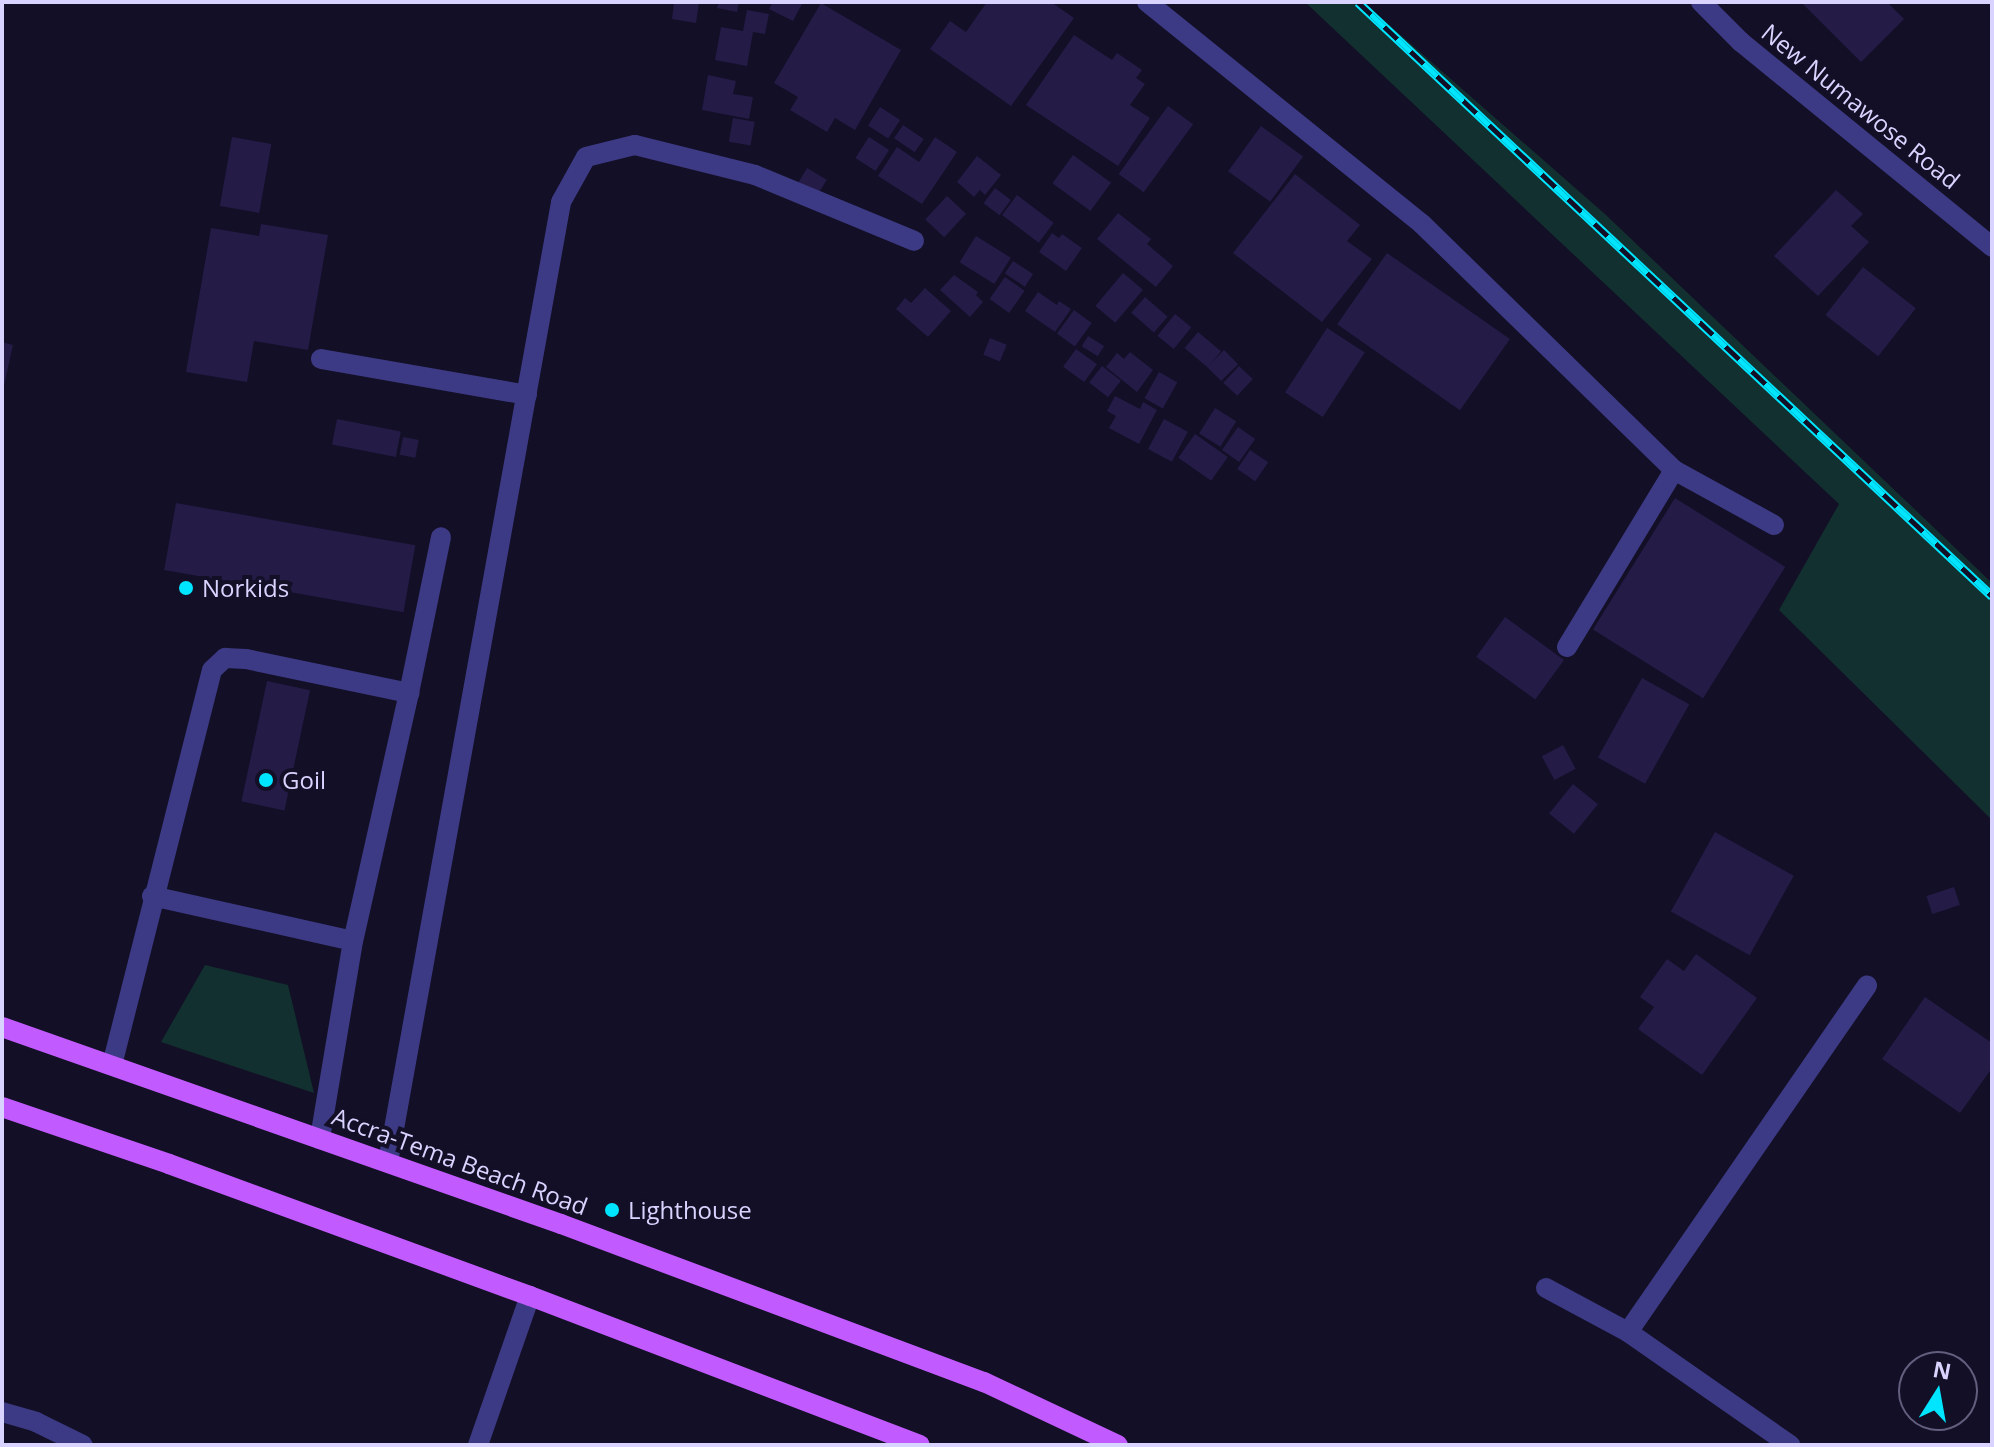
<!DOCTYPE html>
<html>
<head>
<meta charset="utf-8">
<style>
	body { margin:0 }
	#map { position:relative; width:1994px; height:1447px; overflow:hidden; background:#130f26; font-family:"Open Sans",sans-serif }
	div>[style] { position:absolute }
	.green>* { inset:0; background:#12302f }
	.building>* { inset:0; background:#241b47; transform-origin:0 0 }
	.minor>* { height:20px; margin:-10px; padding:0 10px; transform-origin:10px; border-radius:10px; background:#3d3a85 }
	.major>* { height:20px; margin:-10px; padding:0 10px; transform-origin:10px; border-radius:10px; background:#c25bff }
	.rail>* { height:9px; margin-top:-4.5px; transform-origin:0; background:repeating-linear-gradient(90deg,#130f26 0 18px,#00e5ff 0 36px); box-sizing:border-box; border-block:2px solid #00e5ff }
	.dots>* { width:22px; height:22px; translate:-50% -50%; box-sizing:border-box; border:4px solid #130f26; border-radius:50% }
	span { translate:-50% -50%; white-space:nowrap; text-align:center; line-height:1.15; -webkit-text-stroke:8px #130f26; paint-order:stroke }
	.street-label { font-size:24px; color:#d9d4ff }
	.poi-label { font-size:24px; color:#d9d4ff }
	.left { translate:0 -50%; text-align:left }
	.frame { position:absolute; inset:0; border:4px solid #d9d4ff; pointer-events:none }
	.north { position:absolute; left:1898px; top:1351px; width:80px; height:80px; box-sizing:border-box; background:#130f26; border:2px solid #625e7d; border-radius:50%; rotate:11deg; font-size:22px; font-weight:700; line-height:32px; text-align:center; color:#d9d4ff }
	.north::after { content:''; display:block; margin:auto; width:28px; height:36px; background:#00e5ff; clip-path:polygon(50% 0,100% 100%,50% 72%,0 100%) }
</style>
</head>
<body>
<div id="map">
	<div class="green">
		<i style="clip-path:polygon(1305px 2px,1363px 2px,1606px 215px,1992px 583px,1992px 820px,1779px 610px,1839px 504px)"></i>
		<i style="clip-path:polygon(205px 965px,288px 985px,314px 1093px,161px 1042px)"></i>
	</div>
	<div class="building">
		<i style="clip-path:polygon(674px 2px,699px 2px,696px 23px,672px 19px)"></i>
		<i style="clip-path:polygon(719px 2px,739px 2px,737px 12px,717px 8px)"></i>
		<i style="clip-path:polygon(773px 2px,803px 2px,793px 21px,769px 9px)"></i>
		<i style="clip-path:polygon(987px 2px,1051px 2px,1074px 18px,1011px 106px,930px 49px,950px 21px,966px 32px)"></i>
		<i style="clip-path:polygon(1801px 2px,1887px 2px,1904px 19px,1861px 62px)"></i>
		<i style="clip-path:polygon(821px 3px,901px 50px,855px 130px,835px 118px,827px 132px,790px 110px,798px 97px,774px 83px)"></i>
		<i style="clip-path:polygon(747px 10px,769px 14px,765px 34px,753px 32px,747px 66px,715px 60px,721px 27px,743px 31px)"></i>
		<i style="clip-path:polygon(1074px 35px,1112px 60px,1117px 53px,1142px 70px,1136px 78px,1145px 84px,1130px 105px,1150px 118px,1118px 166px,1026px 105px)"></i>
		<i style="clip-path:polygon(708px 75px,736px 81px,733px 94px,753px 97px,749px 119px,702px 110px)"></i>
		<i style="left:1168px;top:106px;width:31px;height:84px;rotate:36deg"></i>
		<i style="left:880px;top:107px;width:24px;height:22px;rotate:33deg"></i>
		<i style="left:733px;top:118px;width:22px;height:24px;rotate:10deg"></i>
		<i style="left:903px;top:125px;width:25px;height:16px;rotate:34deg"></i>
		<i style="left:1261px;top:126px;width:52px;height:56px;rotate:36deg"></i>
		<i style="left:232px;top:137px;width:40px;height:70px;rotate:10deg"></i>
		<i style="left:869px;top:137px;width:24px;height:25px;rotate:33deg"></i>
		<i style="clip-path:polygon(935px 137px,957px 152px,922px 204px,878px 176px,897px 147px,919px 162px)"></i>
		<i style="left:1073px;top:155px;width:47px;height:35px;rotate:36deg"></i>
		<i style="clip-path:polygon(977px 156px,1001px 175px,985px 195px,980px 190px,974px 197px,957px 182px)"></i>
		<i style="left:807px;top:168px;width:23px;height:20px;rotate:31deg"></i>
		<i style="clip-path:polygon(1295px 174px,1360px 225px,1347px 241px,1372px 259px,1322px 322px,1233px 253px)"></i>
		<i style="left:995px;top:188px;width:20px;height:19px;rotate:37deg"></i>
		<i style="clip-path:polygon(1836px 190px,1863px 214px,1851px 226px,1869px 242px,1818px 296px,1774px 256px)"></i>
		<i style="left:1017px;top:195px;width:46px;height:25px;rotate:37deg"></i>
		<i style="left:947px;top:196px;width:26px;height:32px;rotate:43deg"></i>
		<i style="clip-path:polygon(1118px 213px,1151px 239px,1147px 244px,1173px 266px,1156px 287px,1097px 239px)"></i>
		<i style="clip-path:polygon(261px 224px,328px 235px,308px 350px,254px 341px,247px 382px,186px 372px,211px 228px,259px 236px)"></i>
		<i style="clip-path:polygon(1052px 233px,1059px 238px,1062px 234px,1082px 248px,1066px 271px,1039px 252px)"></i>
		<i style="left:976px;top:236px;width:41px;height:31px;rotate:32deg"></i>
		<i style="left:1387px;top:253px;width:150px;height:87px;rotate:35deg"></i>
		<i style="left:1013px;top:261px;width:24px;height:15px;rotate:33deg"></i>
		<i style="left:1863px;top:267px;width:67px;height:61px;rotate:38deg"></i>
		<i style="left:1123px;top:273px;width:26px;height:43px;rotate:40deg"></i>
		<i style="clip-path:polygon(954px 275px,978px 292px,976px 295px,983px 302px,970px 317px,940px 290px)"></i>
		<i style="left:1005px;top:277px;width:24px;height:27px;rotate:35deg"></i>
		<i style="clip-path:polygon(925px 288px,951px 311px,928px 337px,896px 309px,905px 298px,911px 303px)"></i>
		<i style="clip-path:polygon(1038px 292px,1057px 305px,1059px 301px,1071px 309px,1055px 332px,1025px 311px)"></i>
		<i style="left:1145px;top:297px;width:30px;height:21px;rotate:41deg"></i>
		<i style="left:1074px;top:310px;width:22px;height:29px;rotate:36deg"></i>
		<i style="left:1175px;top:314px;width:21px;height:28px;rotate:39deg"></i>
		<i style="left:1327px;top:328px;width:45px;height:77px;rotate:33deg"></i>
		<i style="left:1198px;top:332px;width:30px;height:21px;rotate:40deg"></i>
		<i style="left:1088px;top:336px;width:19px;height:12px;rotate:32deg"></i>
		<i style="left:990px;top:338px;width:18px;height:18px;rotate:22deg"></i>
		<i style="clip-path:polygon(2px 342px,13px 345px,3px 390px,2px 390px)"></i>
		<i style="left:1076px;top:349px;width:26px;height:22px;rotate:36deg"></i>
		<i style="left:1224px;top:350px;width:20px;height:24px;rotate:45deg"></i>
		<i style="clip-path:polygon(1130px 352px,1153px 370px,1137px 392px,1106px 367px,1117px 353px,1124px 359px)"></i>
		<i style="left:1102px;top:366px;width:24px;height:21px;rotate:38deg"></i>
		<i style="left:1239px;top:366px;width:19px;height:23px;rotate:43deg"></i>
		<i style="left:1159px;top:372px;width:21px;height:30px;rotate:29deg"></i>
		<i style="clip-path:polygon(1115px 396px,1140px 409px,1143px 402px,1157px 410px,1139px 444px,1109px 428px,1116px 416px,1107px 411px)"></i>
		<i style="left:1215px;top:408px;width:25px;height:30px;rotate:32deg"></i>
		<i style="left:337px;top:419px;width:65px;height:26px;rotate:11deg"></i>
		<i style="left:1164px;top:419px;width:27px;height:34px;rotate:28deg"></i>
		<i style="left:1238px;top:427px;width:21px;height:28px;rotate:35deg"></i>
		<i style="left:1195px;top:434px;width:40px;height:29px;rotate:35deg"></i>
		<i style="left:403px;top:437px;width:16px;height:18px;rotate:11deg"></i>
		<i style="left:1250px;top:450px;width:22px;height:23px;rotate:34deg"></i>
		<i style="left:1675px;top:498px;width:130px;height:155px;rotate:32deg"></i>
		<i style="left:176px;top:503px;width:243px;height:68px;rotate:10deg"></i>
		<i style="left:1505px;top:617px;width:73px;height:49px;rotate:36deg"></i>
		<i style="left:1642px;top:678px;width:54px;height:91px;rotate:29deg"></i>
		<i style="left:267px;top:681px;width:44px;height:123px;rotate:12deg"></i>
		<i style="left:1563px;top:745px;width:27px;height:24px;rotate:62deg"></i>
		<i style="left:1573px;top:784px;width:32px;height:38px;rotate:39deg"></i>
		<i style="left:1715px;top:832px;width:90px;height:91px;rotate:29deg"></i>
		<i style="left:1954px;top:887px;width:19px;height:29px;rotate:72deg"></i>
		<i style="clip-path:polygon(1696px 954px,1757px 998px,1702px 1075px,1638px 1029px,1654px 1007px,1640px 997px,1667px 959px,1684px 971px)"></i>
		<i style="clip-path:polygon(1925px 997px,1992px 1043px,1992px 1068px,1960px 1113px,1882px 1059px)"></i>
	</div>
	<div class="minor">
		<i style="left:1147px;top:2px;width:353px;rotate:38.9deg"></i>
		<i style="left:1422px;top:224px;width:352px;rotate:44.3deg"></i>
		<i style="left:1674px;top:470px;width:114px;rotate:28.8deg"></i>
		<i style="left:1701px;top:2px;width:57px;rotate:45deg"></i>
		<i style="left:1741px;top:42px;width:324px;rotate:39.2deg"></i>
		<i style="left:321px;top:359px;width:209px;rotate:9.9deg"></i>
		<i style="left:1567px;top:647px;width:207px;rotate:-58.8deg"></i>
		<i style="left:409px;top:693px;width:159px;rotate:-78.4deg"></i>
		<i style="left:152px;top:896px;width:206px;rotate:12.6deg"></i>
		<i style="left:112px;top:1065px;width:407px;rotate:-75.8deg"></i>
		<i style="left:212px;top:670px;width:18px;rotate:-43deg"></i>
		<i style="left:225px;top:658px;width:21px;rotate:3deg"></i>
		<i style="left:246px;top:659px;width:167px;rotate:11.8deg"></i>
		<i style="left:409px;top:693px;width:254px;rotate:102.7deg"></i>
		<i style="left:353px;top:941px;width:201px;rotate:99.5deg"></i>
		<i style="left:388px;top:1162px;width:975px;rotate:-79.78deg"></i>
		<i style="left:561px;top:202px;width:51px;rotate:-60.9deg"></i>
		<i style="left:586px;top:157px;width:50px;rotate:-13.8deg"></i>
		<i style="left:635px;top:145px;width:124px;rotate:14deg"></i>
		<i style="left:755px;top:175px;width:172px;rotate:22.5deg"></i>
		<i style="left:1546px;top:1288px;width:93px;rotate:28.2deg"></i>
		<i style="left:1628px;top:1332px;width:198px;rotate:34.9deg"></i>
		<i style="left:1628px;top:1332px;width:421px;rotate:-55.4deg"></i>
		<i style="left:2px;top:1412px;width:35px;rotate:16deg"></i>
		<i style="left:36px;top:1422px;width:52px;rotate:26.1deg"></i>
		<i style="left:478px;top:1445px;width:158px;rotate:-70.8deg"></i>
	</div>
	<div class="major">
		<i style="left:2px;top:1027px;width:593px;rotate:19.41deg"></i>
		<i style="left:561px;top:1224px;width:452px;rotate:20.5deg"></i>
		<i style="left:984px;top:1382px;width:148px;rotate:25.2deg"></i>
		<i style="left:2px;top:1107px;width:176px;rotate:18.8deg"></i>
		<i style="left:169px;top:1164px;width:384px;rotate:20.1deg"></i>
		<i style="left:530px;top:1296px;width:417px;rotate:20.9deg"></i>
	</div>
	<div class="rail">
		<i style="left:1358px;top:2px;width:869px;rotate:43.13deg"></i>
	</div>
	<div class="dots">
		<i style="left:186px;top:588px;background:#00e5ff"></i>
		<i style="left:266px;top:780px;background:#00e5ff"></i>
		<i style="left:612px;top:1210px;background:#00e5ff"></i>
	</div>
	<div class="street-label">
		<span style="left:1861px;top:106px;rotate:39deg">New Numawose Road</span>
		<span style="left:460px;top:1161px;rotate:20deg">Accra-Tema Beach Road</span>
	</div>
	<div class="poi-label">
		<span class="left" style="left:202px;top:588px">Norkids</span>
		<span class="left" style="left:282px;top:780px">Goil</span>
		<span class="left" style="left:628px;top:1210px">Lighthouse</span>
	</div>
	<div class="frame"></div>
	<div class="north">N</div>
</div>
</body>
</html>
